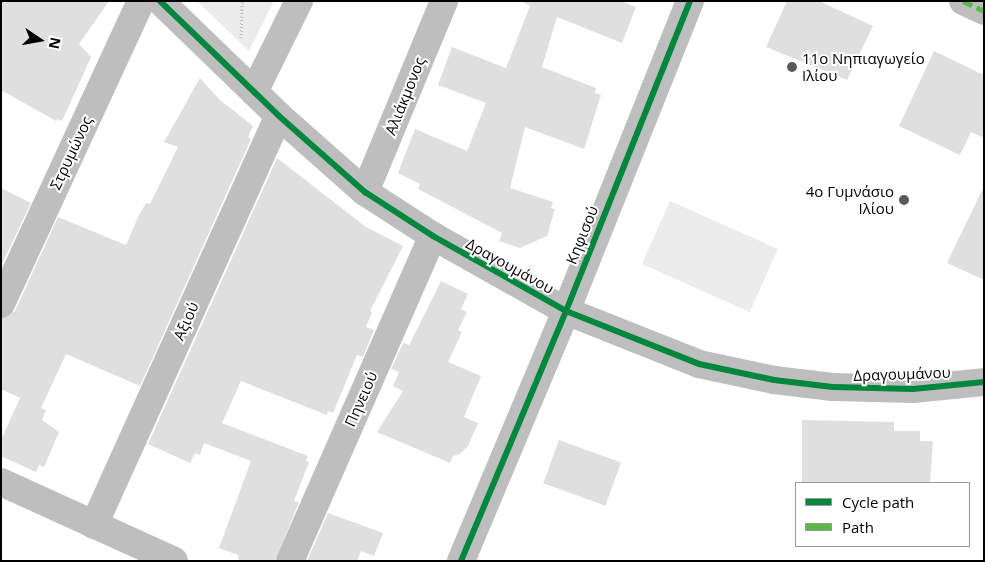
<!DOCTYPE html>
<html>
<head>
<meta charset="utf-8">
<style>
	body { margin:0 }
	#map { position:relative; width:985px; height:562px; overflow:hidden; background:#fff; font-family:"Open Sans",sans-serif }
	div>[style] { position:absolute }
	.green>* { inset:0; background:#ececec; transform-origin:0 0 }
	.building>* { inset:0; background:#dfdfdf; transform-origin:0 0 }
	.path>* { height:3px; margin-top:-1.5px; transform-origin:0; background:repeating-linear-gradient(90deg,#b9b9b9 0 1px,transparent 0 3.5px) }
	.minor>* { height:28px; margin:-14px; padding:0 14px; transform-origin:14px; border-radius:14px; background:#bebebe }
	.quiet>* { height:5px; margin-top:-2.5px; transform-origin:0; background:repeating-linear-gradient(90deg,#58b947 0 10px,transparent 0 15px) }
	.cycleway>* { height:6px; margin:-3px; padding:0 3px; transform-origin:3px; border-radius:3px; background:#00873e }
	.dots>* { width:14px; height:14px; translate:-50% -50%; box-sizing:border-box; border:2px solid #fff; border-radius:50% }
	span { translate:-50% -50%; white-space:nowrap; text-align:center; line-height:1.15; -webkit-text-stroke:4px #fff; paint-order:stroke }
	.poi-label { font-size:15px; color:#000 }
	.left { translate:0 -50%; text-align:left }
	.right { translate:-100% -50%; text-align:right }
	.street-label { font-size:15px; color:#000 }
	.frame { position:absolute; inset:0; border:2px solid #000; pointer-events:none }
	.legend { position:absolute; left:795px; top:482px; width:175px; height:65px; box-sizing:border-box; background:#fff; border:1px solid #999; margin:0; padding:6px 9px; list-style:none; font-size:15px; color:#000 }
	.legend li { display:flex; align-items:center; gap:10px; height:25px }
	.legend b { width:25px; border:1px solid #999 }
	.north { position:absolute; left:15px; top:15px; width:50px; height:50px; -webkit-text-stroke:4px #fff; paint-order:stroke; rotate:102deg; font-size:14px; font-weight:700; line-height:20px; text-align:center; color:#000 }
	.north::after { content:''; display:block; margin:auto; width:18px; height:22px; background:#000; clip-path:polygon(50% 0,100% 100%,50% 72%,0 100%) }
</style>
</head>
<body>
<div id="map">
	<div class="green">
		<i style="clip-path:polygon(197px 1px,274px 1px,249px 51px)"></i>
		<i style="left:670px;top:201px;width:118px;height:69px;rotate:24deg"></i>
	</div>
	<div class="building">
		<i style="clip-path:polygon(1px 1px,109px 1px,79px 44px,91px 57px,62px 121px,57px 119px,56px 121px,1px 90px)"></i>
		<i style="clip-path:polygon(521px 1px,621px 1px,636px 7px,622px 43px,557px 17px,542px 67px,596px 88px,595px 93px,601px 95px,584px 149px,525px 127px,510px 188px,553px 202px,551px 208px,555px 209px,547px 236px,520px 248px,499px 241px,502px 233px,418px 189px,420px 184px,398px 173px,415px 129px,467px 151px,486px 103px,438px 85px,452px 47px,506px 68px,530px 6px)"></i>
		<i style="clip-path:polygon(787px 1px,819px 1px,873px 26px,847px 80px,766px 47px)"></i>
		<i style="clip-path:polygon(934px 51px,984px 75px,984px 138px,971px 132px,960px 155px,899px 126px)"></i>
		<i style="clip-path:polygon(200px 78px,220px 100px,253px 126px,248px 137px,251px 139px,140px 386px,66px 354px,41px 408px,46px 410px,42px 420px,59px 432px,44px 467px,39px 465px,36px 472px,1px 456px,1px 440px,20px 398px,1px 389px,1px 319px,15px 311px,58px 217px,126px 245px,139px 215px,146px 203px,150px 204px,178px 147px,164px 142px)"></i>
		<i style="clip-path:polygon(277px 158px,366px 227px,403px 246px,370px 311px,372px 312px,366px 327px,374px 330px,363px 357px,357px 355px,333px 413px,328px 411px,327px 415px,241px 381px,222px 423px,308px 456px,306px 461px,309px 462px,294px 501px,299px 502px,275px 561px,239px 561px,238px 555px,219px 548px,251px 461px,204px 443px,200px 455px,195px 453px,190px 463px,148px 444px)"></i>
		<i style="clip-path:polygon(984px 186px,984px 280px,947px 263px)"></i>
		<i style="clip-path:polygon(1px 188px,31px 203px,1px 266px)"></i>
		<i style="clip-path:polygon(441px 281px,468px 294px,461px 309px,467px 312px,458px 330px,462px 332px,448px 362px,481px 376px,464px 417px,478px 423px,468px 446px,460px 454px,453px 456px,450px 463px,377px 432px,403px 391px,393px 386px,399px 372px,391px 369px,403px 343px,409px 345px)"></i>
		<i style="clip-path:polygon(802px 420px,894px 422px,894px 431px,920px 431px,920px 441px,933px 441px,930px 483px,802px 483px)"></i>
		<i style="left:559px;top:440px;width:66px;height:46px;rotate:20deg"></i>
		<i style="clip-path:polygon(328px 513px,383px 533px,374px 556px,361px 551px,357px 561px,307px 561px)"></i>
	</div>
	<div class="path">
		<i style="left:241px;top:38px;width:37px;rotate:-88deg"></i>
	</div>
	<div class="minor">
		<i style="left:160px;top:1px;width:165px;rotate:44deg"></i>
		<i style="left:279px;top:116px;width:115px;rotate:41.5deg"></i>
		<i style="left:365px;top:192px;width:81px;rotate:32.9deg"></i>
		<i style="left:433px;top:236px;width:153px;rotate:29.4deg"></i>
		<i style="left:566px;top:311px;width:143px;rotate:21.7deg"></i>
		<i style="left:699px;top:364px;width:77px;rotate:12deg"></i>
		<i style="left:774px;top:380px;width:59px;rotate:6.8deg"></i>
		<i style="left:833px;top:387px;width:80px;rotate:1.4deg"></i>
		<i style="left:913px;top:389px;width:71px;rotate:-5.6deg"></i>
		<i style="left:963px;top:1px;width:23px;rotate:25deg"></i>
		<i style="left:254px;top:92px;width:102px;rotate:-63.7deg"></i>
		<i style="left:365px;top:192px;width:207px;rotate:-67.5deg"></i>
		<i style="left:1px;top:304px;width:334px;rotate:-65.2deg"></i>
		<i style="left:1px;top:482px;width:190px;rotate:24.5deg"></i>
		<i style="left:94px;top:525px;width:449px;rotate:-65.7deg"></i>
		<i style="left:290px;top:561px;width:355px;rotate:-66.3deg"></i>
		<i style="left:461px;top:561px;width:271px;rotate:-67.2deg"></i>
		<i style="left:566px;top:311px;width:334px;rotate:-68.2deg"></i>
	</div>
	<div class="quiet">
		<i style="left:963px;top:1px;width:23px;rotate:25deg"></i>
	</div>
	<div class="cycleway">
		<i style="left:160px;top:1px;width:165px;rotate:44deg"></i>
		<i style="left:279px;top:116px;width:115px;rotate:41.5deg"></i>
		<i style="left:365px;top:192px;width:81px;rotate:32.9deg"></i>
		<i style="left:433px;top:236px;width:153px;rotate:29.4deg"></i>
		<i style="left:566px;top:311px;width:143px;rotate:21.7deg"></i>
		<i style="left:699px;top:364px;width:77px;rotate:12deg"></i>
		<i style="left:774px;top:380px;width:59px;rotate:6.8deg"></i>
		<i style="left:833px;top:387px;width:80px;rotate:1.4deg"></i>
		<i style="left:913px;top:389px;width:71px;rotate:-5.6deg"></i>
		<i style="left:461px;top:561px;width:271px;rotate:-67.2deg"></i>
		<i style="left:566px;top:311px;width:334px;rotate:-68.2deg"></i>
	</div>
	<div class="dots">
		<i style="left:792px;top:67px;background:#595959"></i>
		<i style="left:904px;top:200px;background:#595959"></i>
	</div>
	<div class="poi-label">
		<span class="left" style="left:802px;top:67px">11ο Νηπιαγωγείο<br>Ιλίου</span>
		<span class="right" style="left:894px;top:200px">4ο Γυμνάσιο<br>Ιλίου</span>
	</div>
	<div class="street-label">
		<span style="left:405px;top:96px;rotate:-68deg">Αλιάκμονος</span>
		<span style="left:71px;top:153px;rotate:-65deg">Στρυμώνος</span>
		<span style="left:582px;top:235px;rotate:-68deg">Κηφισού</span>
		<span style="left:510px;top:266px;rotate:29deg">Δραγουμάνου</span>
		<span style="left:186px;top:321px;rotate:-66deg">Αξιού</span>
		<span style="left:902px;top:374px;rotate:-2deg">Δραγουμάνου</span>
		<span style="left:361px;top:399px;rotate:-66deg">Πηνειού</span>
	</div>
	<div class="frame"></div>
	<ul class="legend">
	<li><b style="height:6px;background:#00873e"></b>Cycle path</li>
	<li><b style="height:6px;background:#58b947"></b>Path</li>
	</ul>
	<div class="north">N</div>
</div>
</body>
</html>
